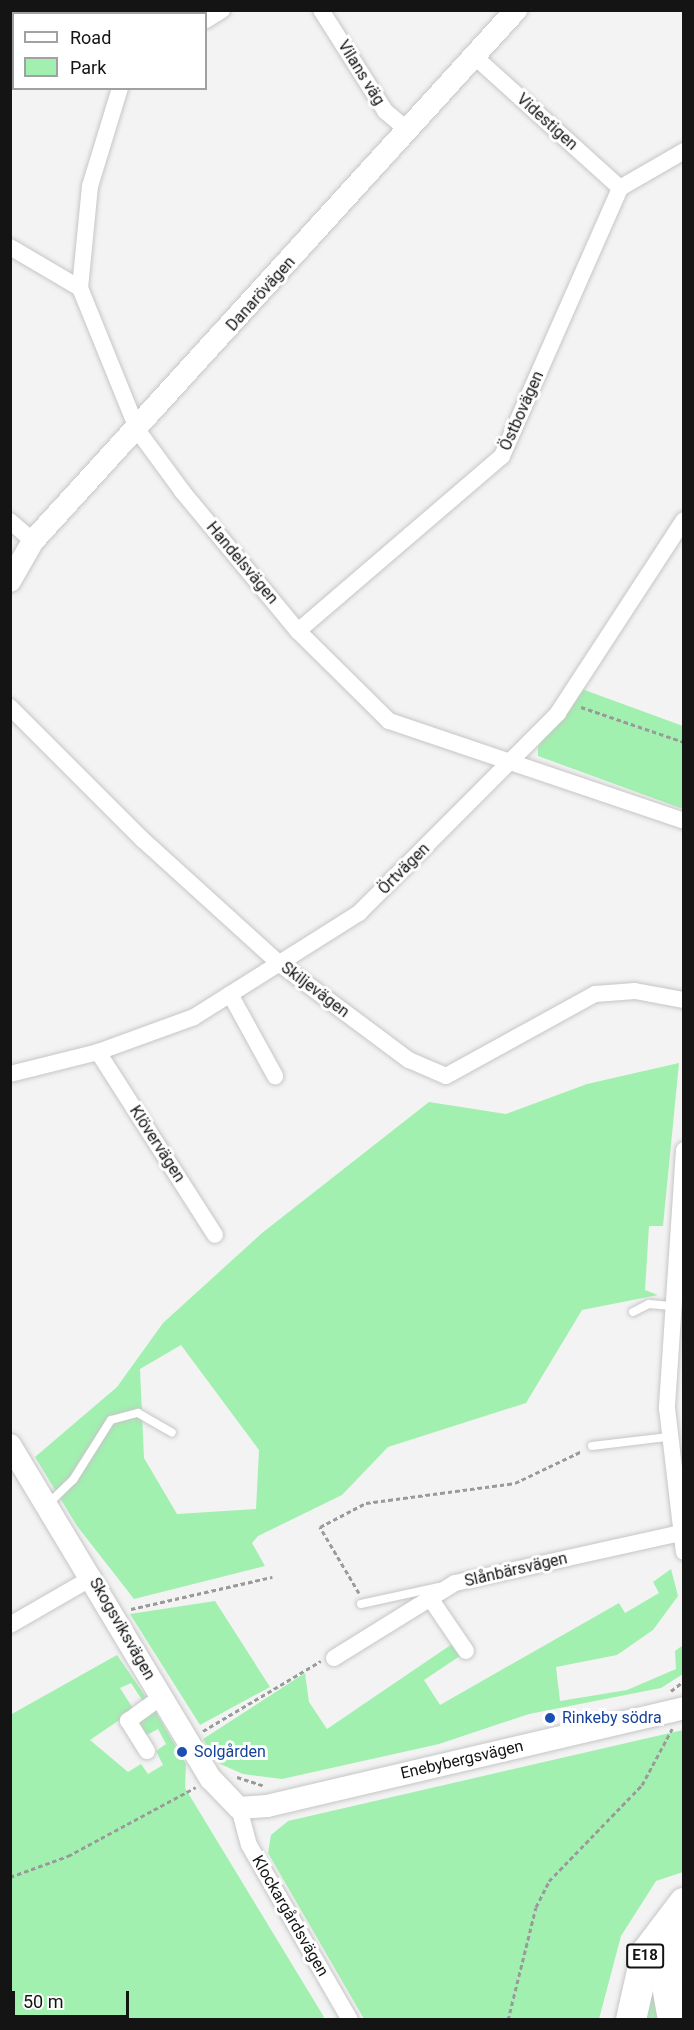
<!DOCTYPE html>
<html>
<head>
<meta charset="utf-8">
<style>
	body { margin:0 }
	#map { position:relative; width:694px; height:2030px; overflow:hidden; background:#f3f3f4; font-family:Roboto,sans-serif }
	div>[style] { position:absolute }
	.green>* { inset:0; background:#a1f0af }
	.path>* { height:3px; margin-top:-1.5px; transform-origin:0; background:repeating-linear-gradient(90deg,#9a9a9b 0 4.5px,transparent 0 7.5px) }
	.roads { filter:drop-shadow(0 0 2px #c6c6c7) drop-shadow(0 0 2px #c6c6c7) }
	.lane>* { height:8px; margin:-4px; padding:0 4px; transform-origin:4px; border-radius:4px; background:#fff }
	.street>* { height:16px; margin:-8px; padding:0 8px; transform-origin:8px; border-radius:8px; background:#fff }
	.secondary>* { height:22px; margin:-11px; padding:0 11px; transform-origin:11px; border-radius:11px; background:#fff }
	.highway>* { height:30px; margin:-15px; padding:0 15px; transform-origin:15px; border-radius:15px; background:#fff }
	.dots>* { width:16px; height:16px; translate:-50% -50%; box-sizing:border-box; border:3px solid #fff; border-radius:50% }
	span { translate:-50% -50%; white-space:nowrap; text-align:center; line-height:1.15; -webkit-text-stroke:6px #fff; paint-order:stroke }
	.shield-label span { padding:2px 4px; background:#fff; border:2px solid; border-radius:4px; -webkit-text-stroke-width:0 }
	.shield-label { font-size:15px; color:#141414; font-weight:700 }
	.street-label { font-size:16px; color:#141414 }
	.transit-label { font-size:16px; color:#164399 }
	.left { translate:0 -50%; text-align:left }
	.frame { position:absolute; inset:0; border:12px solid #141414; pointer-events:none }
	.legend { position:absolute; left:12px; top:12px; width:195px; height:78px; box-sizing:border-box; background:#fff; border:2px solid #a1a1a1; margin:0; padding:8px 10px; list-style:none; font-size:18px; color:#141414 }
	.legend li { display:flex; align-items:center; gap:12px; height:30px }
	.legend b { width:30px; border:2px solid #a1a1a1 }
	.scale { position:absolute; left:12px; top:1991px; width:117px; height:27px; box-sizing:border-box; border:3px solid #141414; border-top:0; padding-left:8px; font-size:18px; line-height:21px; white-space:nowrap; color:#141414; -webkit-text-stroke:4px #fff; paint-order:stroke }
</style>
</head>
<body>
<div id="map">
	<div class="green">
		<i style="clip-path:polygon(579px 688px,683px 726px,683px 809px,538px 756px,538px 747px)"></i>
		<i style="clip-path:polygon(evenodd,679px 1063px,663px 1226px,649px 1226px,645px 1290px,658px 1295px,582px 1310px,526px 1403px,388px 1447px,342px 1495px,258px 1536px,252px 1543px,265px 1566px,134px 1599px,77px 1526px,35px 1457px,117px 1387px,163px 1323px,262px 1233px,429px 1102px,506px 1114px,587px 1084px,679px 1063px,181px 1345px,259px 1450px,256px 1509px,177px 1514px,144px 1458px,140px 1369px,181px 1345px)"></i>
		<i style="clip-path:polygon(671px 1569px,678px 1596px,653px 1630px,617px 1655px,556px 1667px,560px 1701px,627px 1690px,676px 1669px,675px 1651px,683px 1645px,683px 1674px,661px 1688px,529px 1714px,439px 1744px,282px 1779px,243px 1774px,218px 1763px,203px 1739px,305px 1673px,309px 1702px,327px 1729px,458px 1640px,463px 1654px,424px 1680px,440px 1705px,619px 1603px,625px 1613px,659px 1593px,653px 1582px)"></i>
		<i style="clip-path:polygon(215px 1601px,270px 1687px,200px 1725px,130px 1614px)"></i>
		<i style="clip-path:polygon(117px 1655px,148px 1700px,144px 1703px,131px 1683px,120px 1688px,134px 1710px,90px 1740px,128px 1772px,141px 1764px,148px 1774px,163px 1765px,156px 1751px,166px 1744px,158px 1729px,147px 1735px,140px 1729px,138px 1721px,154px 1709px,186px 1764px,185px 1788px,324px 2017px,319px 2020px,11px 2019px,10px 1715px)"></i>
		<i style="clip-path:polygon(683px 1730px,683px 1872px,656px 1881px,621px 1936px,599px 2019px,364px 2019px,268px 1853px,271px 1835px,288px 1821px)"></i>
		<i style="clip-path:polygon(659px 1984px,660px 2019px,645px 2020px,648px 1995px)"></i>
	</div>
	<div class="path">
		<i style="left:581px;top:707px;width:109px;rotate:18.8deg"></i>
		<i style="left:359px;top:1593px;width:77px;rotate:-120.6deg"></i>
		<i style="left:320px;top:1527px;width:52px;rotate:-27.6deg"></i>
		<i style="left:366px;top:1503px;width:150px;rotate:-7.6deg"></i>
		<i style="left:515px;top:1483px;width:74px;rotate:-25.5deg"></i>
		<i style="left:131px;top:1609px;width:145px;rotate:-12.8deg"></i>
		<i style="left:671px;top:1691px;width:16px;rotate:-38deg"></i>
		<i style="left:203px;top:1731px;width:137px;rotate:-30.7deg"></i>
		<i style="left:237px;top:1777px;width:28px;rotate:18deg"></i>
		<i style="left:10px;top:1877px;width:62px;rotate:-19.9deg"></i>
		<i style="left:68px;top:1856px;width:145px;rotate:-28.3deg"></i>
		<i style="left:508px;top:2020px;width:116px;rotate:-76.1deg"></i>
		<i style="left:536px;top:1907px;width:29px;rotate:-63deg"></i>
		<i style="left:549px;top:1881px;width:134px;rotate:-45.9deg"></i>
		<i style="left:642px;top:1785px;width:64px;rotate:-61.8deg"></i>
	</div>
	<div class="roads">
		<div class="lane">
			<i style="left:633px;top:1312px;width:18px;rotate:-27deg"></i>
			<i style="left:649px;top:1304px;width:22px;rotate:5deg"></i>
			<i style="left:592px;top:1446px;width:77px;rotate:-6.8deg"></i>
			<i style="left:48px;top:1504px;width:35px;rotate:-44deg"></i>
			<i style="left:73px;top:1480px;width:71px;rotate:-57.7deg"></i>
			<i style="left:111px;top:1420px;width:28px;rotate:-15deg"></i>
			<i style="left:138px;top:1413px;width:39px;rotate:30deg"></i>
			<i style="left:361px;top:1604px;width:80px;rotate:-12.3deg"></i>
		</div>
		<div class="street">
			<i style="left:321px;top:10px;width:120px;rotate:57.6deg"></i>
			<i style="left:385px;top:111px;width:30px;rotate:40deg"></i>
			<i style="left:31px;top:14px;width:4px;rotate:-63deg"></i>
			<i style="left:206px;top:20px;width:19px;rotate:-32deg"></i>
			<i style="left:10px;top:39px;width:5px;rotate:-37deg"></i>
			<i style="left:474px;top:56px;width:197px;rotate:42.1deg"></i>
			<i style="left:120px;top:88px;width:102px;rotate:107deg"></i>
			<i style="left:90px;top:186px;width:102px;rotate:95.6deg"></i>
			<i style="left:80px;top:288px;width:154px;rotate:67.9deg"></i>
			<i style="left:138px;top:431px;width:74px;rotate:53.7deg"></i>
			<i style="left:182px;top:491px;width:182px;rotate:50.4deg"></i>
			<i style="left:298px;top:631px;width:128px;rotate:44.7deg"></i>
			<i style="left:389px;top:721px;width:311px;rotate:18.7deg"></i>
			<i style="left:10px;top:247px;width:81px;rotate:30.4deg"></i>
			<i style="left:10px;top:521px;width:30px;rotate:41deg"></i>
			<i style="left:298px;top:631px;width:269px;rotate:-40.6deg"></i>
			<i style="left:502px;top:456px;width:293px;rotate:-66.2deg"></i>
			<i style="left:620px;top:188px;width:74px;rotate:-30deg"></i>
			<i style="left:10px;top:707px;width:187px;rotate:45deg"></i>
			<i style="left:142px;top:839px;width:186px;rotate:42.2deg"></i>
			<i style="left:280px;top:964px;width:161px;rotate:36.7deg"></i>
			<i style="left:409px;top:1060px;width:40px;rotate:23.4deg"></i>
			<i style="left:446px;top:1076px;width:170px;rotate:-28.8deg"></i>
			<i style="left:595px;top:994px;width:40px;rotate:-4.3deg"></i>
			<i style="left:635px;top:991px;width:50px;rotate:10.4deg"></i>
			<i style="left:230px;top:994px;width:94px;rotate:61.2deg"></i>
			<i style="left:98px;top:1052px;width:217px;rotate:57.4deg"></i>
			<i style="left:10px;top:1074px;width:91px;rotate:-14deg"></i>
			<i style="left:98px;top:1052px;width:102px;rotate:-20deg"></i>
			<i style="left:194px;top:1017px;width:195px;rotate:-32.2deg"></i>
			<i style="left:359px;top:913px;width:282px;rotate:-45.1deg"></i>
			<i style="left:558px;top:713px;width:230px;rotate:-56.9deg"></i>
			<i style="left:684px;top:1150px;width:259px;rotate:93.8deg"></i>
			<i style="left:667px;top:1408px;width:145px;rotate:83.3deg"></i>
			<i style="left:430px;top:1598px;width:64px;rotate:55.8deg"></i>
			<i style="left:10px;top:1625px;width:96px;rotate:-30deg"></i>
			<i style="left:334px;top:1658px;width:142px;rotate:-31.8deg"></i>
			<i style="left:455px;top:1583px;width:230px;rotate:-12.5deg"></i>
			<i style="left:147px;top:1751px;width:36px;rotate:-122deg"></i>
			<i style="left:128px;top:1721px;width:41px;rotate:-36deg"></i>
			<i style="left:239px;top:1808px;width:38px;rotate:75deg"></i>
			<i style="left:249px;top:1845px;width:202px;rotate:60deg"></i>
		</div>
		<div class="secondary">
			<i style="left:10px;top:581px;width:46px;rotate:-60.1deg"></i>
			<i style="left:33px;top:541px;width:718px;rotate:-47.71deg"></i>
			<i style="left:10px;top:1445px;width:390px;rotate:59deg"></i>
			<i style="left:211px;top:1779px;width:40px;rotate:46deg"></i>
			<i style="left:239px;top:1808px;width:28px;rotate:-4deg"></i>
			<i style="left:267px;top:1806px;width:428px;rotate:-13.2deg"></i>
		</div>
		<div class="highway">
			<i style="left:631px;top:2020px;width:69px;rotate:-77.4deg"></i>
			<i style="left:646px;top:1953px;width:63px;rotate:-52.8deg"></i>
			<i style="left:673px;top:2020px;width:39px;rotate:-100deg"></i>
			<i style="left:666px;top:1982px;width:48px;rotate:-68.2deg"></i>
		</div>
	</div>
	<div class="dots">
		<i style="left:550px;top:1718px;background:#1a4fb4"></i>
		<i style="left:182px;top:1752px;background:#1a4fb4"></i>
	</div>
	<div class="shield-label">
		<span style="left:645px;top:1956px">E18</span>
	</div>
	<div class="street-label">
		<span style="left:361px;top:73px;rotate:58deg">Vilans väg</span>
		<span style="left:547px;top:122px;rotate:42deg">Videstigen</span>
		<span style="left:261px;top:294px;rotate:-48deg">Danarövägen</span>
		<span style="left:522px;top:411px;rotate:-66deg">Östbovägen</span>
		<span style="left:242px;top:563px;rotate:50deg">Handelsvägen</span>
		<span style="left:404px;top:869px;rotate:-45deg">Örtvägen</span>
		<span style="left:315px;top:990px;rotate:37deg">Skiljevägen</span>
		<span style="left:157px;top:1144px;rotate:57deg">Klövervägen</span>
		<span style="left:516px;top:1570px;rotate:-13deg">Slånbärsvägen</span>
		<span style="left:122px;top:1629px;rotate:60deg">Skogsviksvägen</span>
		<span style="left:462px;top:1760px;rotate:-13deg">Enebybergsvägen</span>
		<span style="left:290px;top:1916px;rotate:60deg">Klockargårdsvägen</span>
	</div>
	<div class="transit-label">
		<span class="left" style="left:562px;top:1718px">Rinkeby södra</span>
		<span class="left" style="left:194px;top:1752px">Solgården</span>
	</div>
	<div class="frame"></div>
	<ul class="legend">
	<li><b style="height:8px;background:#fff"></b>Road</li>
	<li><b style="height:16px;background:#a1f0af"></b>Park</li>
	</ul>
	<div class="scale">50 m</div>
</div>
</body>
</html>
